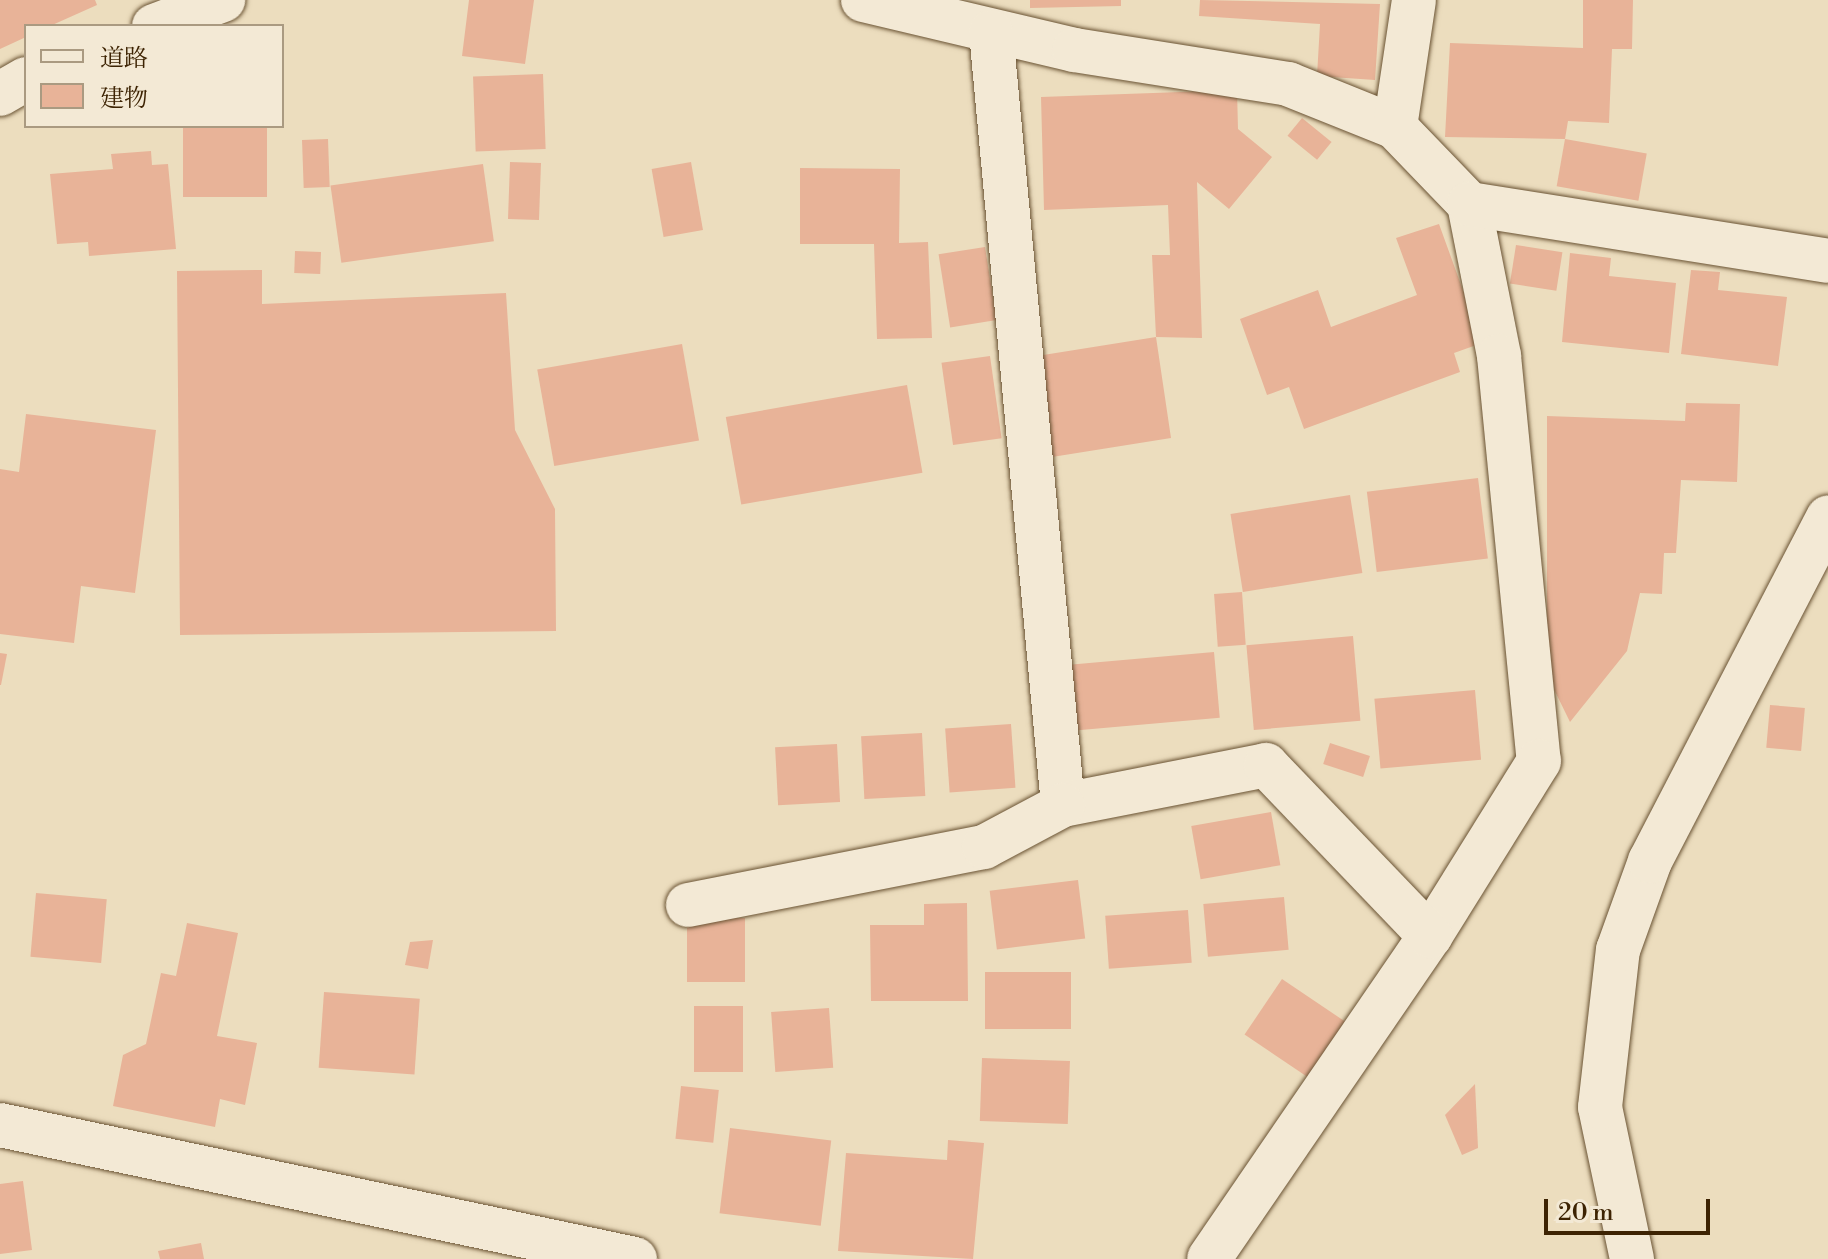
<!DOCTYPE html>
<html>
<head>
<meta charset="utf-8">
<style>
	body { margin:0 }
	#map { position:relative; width:1828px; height:1259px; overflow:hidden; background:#ecddbe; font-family:"Libre Bodoni","Noto Serif JP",serif }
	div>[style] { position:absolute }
	.building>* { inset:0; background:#e8b398; transform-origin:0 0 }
	.roads { filter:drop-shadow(0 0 2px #695232) drop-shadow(0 0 2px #695232) }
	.street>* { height:44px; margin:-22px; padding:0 22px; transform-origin:22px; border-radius:22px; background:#f3e9d5 }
	.secondary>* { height:44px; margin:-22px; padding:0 22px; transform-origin:22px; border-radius:22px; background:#f3e9d5 }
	span { translate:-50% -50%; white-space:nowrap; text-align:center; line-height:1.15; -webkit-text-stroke:7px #f3e9d5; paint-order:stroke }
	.legend { position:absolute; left:24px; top:24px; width:260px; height:104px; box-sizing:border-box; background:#f3e9d5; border:2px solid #aa9a81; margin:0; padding:10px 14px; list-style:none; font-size:24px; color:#3d2303 }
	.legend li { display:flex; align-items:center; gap:16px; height:40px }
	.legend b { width:40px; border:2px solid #aa9a81 }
	.scale { position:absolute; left:1544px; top:1199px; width:166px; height:36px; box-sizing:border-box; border:4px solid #3d2303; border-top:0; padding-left:10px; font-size:24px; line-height:28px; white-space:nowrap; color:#3d2303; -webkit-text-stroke:6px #f3e9d5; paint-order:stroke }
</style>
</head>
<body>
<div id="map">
	<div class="building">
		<i style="clip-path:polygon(0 0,95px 0,97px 5px,50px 26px,26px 26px,26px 37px,0 49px)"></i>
		<i style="clip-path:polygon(469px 0,534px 0,525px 64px,462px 56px)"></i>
		<i style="clip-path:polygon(1030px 0,1121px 0,1121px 6px,1030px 8px)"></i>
		<i style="clip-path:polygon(1200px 0,1380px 4px,1375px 80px,1317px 76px,1320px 24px,1199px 16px)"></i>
		<i style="clip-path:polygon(1583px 0,1633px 0,1632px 49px,1612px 49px,1609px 123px,1568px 121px,1565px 139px,1445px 137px,1450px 43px,1583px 48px)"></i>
		<i style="left:543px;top:74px;width:75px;height:70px;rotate:88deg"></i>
		<i style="clip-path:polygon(1237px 90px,1238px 129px,1272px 157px,1229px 209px,1197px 182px,1202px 338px,1156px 337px,1171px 438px,1052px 457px,1037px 356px,1156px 337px,1152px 255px,1170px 255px,1168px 205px,1044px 210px,1041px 97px)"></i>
		<i style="left:1302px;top:118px;width:38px;height:23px;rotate:39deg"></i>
		<i style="left:183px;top:126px;width:84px;height:71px"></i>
		<i style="left:328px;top:139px;width:48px;height:26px;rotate:88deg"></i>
		<i style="left:1565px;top:139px;width:83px;height:48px;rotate:10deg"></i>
		<i style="clip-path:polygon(151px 151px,152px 165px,168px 164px,176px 249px,89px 256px,88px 242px,57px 244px,50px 174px,113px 169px,111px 154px)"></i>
		<i style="left:510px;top:162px;width:31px;height:57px;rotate:2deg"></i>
		<i style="left:691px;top:162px;width:69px;height:40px;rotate:80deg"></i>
		<i style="left:483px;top:164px;width:78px;height:154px;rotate:82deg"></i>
		<i style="clip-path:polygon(800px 168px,900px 169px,899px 243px,928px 242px,932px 338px,877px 339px,874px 244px,800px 244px)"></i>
		<i style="clip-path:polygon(1439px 224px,1482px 343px,1454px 353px,1460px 372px,1304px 429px,1289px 387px,1267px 395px,1240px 319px,1318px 290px,1331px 327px,1417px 295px,1396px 238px)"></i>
		<i style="left:1516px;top:245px;width:47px;height:39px;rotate:9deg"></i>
		<i style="left:985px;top:247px;width:74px;height:47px;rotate:81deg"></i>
		<i style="left:295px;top:251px;width:26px;height:22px;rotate:2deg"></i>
		<i style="clip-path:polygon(1570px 253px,1611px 258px,1609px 276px,1676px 283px,1669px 353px,1562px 342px)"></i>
		<i style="clip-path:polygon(262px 270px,262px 304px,506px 293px,515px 430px,555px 509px,556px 631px,180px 635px,177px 271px)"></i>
		<i style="clip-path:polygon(1691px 270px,1720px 272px,1718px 290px,1787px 297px,1778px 366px,1681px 354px)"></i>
		<i style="left:682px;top:344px;width:98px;height:147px;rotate:80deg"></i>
		<i style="left:990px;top:356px;width:83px;height:49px;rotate:82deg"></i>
		<i style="left:907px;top:385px;width:89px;height:184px;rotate:80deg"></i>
		<i style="clip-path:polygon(1686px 403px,1740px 404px,1737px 482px,1681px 480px,1676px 553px,1664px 553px,1662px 594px,1640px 593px,1627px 651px,1570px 722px,1547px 675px,1547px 416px,1685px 421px)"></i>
		<i style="clip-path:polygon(26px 414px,156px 430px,135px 593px,81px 586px,74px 643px,0 634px,0 469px,19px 472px)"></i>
		<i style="left:1478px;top:478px;width:81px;height:112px;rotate:83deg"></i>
		<i style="left:1350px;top:495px;width:79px;height:121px;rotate:81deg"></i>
		<i style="left:1242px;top:592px;width:53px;height:28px;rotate:86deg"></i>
		<i style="left:1353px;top:636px;width:85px;height:107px;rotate:85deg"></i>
		<i style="left:1214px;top:652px;width:66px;height:148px;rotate:85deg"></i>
		<i style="clip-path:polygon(0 653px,7px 654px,1px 685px,0 685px)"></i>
		<i style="left:1475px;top:690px;width:70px;height:101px;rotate:85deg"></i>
		<i style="left:1770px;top:705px;width:35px;height:43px;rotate:5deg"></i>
		<i style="left:1011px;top:724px;width:64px;height:66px;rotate:86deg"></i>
		<i style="left:922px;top:733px;width:63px;height:61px;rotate:87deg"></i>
		<i style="left:1330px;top:743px;width:42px;height:22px;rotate:18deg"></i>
		<i style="left:837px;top:744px;width:58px;height:62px;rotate:87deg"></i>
		<i style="left:1271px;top:812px;width:54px;height:81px;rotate:80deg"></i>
		<i style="left:1078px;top:880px;width:59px;height:89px;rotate:83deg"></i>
		<i style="left:36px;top:893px;width:71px;height:64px;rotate:5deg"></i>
		<i style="left:1284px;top:897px;width:53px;height:81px;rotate:85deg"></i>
		<i style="clip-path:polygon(967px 903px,968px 1001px,871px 1001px,870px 925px,924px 925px,924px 904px)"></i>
		<i style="left:1188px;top:910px;width:53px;height:83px;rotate:86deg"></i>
		<i style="left:687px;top:918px;width:58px;height:64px"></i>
		<i style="clip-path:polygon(187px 923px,238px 933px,217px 1036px,257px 1043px,245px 1105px,220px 1099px,215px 1127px,113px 1106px,123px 1055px,146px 1044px,161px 973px,176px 976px)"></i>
		<i style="clip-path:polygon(433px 940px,428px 969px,405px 965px,410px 942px)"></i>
		<i style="left:985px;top:972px;width:86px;height:57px"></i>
		<i style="left:1282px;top:979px;width:76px;height:67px;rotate:34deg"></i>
		<i style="left:324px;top:992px;width:96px;height:76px;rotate:4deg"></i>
		<i style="left:694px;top:1006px;width:49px;height:66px"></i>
		<i style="left:829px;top:1008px;width:60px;height:58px;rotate:86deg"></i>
		<i style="left:982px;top:1058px;width:88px;height:63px;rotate:2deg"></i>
		<i style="clip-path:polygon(1475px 1084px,1478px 1148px,1462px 1155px,1445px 1115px)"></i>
		<i style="left:681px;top:1086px;width:38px;height:53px;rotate:6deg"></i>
		<i style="left:730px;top:1128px;width:102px;height:86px;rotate:7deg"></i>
		<i style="clip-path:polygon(948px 1140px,984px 1143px,973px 1259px,838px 1251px,846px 1153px,947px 1160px)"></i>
		<i style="clip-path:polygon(23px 1181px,32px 1250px,0 1254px,0 1184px)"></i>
		<i style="clip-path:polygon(201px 1243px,204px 1259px,160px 1259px,158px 1251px)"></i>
	</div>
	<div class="roads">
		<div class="street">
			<i style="left:863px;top:0;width:217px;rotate:13.3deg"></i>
			<i style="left:1074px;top:50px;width:217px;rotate:9deg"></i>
			<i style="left:1288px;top:84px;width:115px;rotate:21.9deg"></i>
			<i style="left:1395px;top:127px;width:107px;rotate:46.1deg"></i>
			<i style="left:1469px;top:204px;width:155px;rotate:78.8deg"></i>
			<i style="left:1499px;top:356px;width:407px;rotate:84.4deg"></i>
			<i style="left:1539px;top:761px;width:206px;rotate:121.9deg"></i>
			<i style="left:1430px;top:936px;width:391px;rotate:124.4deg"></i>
			<i style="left:154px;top:26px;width:74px;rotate:-20.6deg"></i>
			<i style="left:991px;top:32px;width:776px;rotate:84.68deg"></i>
			<i style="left:1063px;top:805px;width:207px;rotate:-11.1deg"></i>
			<i style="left:1266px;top:765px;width:237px;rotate:46.2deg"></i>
			<i style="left:0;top:94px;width:30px;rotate:-30deg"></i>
			<i style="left:1395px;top:127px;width:128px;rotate:-81.5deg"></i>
			<i style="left:1469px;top:204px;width:363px;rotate:9deg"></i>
			<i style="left:688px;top:905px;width:302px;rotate:-11.1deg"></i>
			<i style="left:984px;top:847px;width:89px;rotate:-28deg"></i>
			<i style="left:1632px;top:1259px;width:155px;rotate:-101.9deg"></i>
			<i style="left:1600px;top:1107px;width:158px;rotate:-83.5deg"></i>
			<i style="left:1618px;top:950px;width:95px;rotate:-70.2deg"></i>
			<i style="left:1650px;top:861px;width:387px;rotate:-62.6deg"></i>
		</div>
		<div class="secondary">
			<i style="left:0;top:1125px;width:649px;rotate:11.92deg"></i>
		</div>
	</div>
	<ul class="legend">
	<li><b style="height:10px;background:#f3e9d5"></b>道路</li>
	<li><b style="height:22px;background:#e8b398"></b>建物</li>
	</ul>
	<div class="scale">20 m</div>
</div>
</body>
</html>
